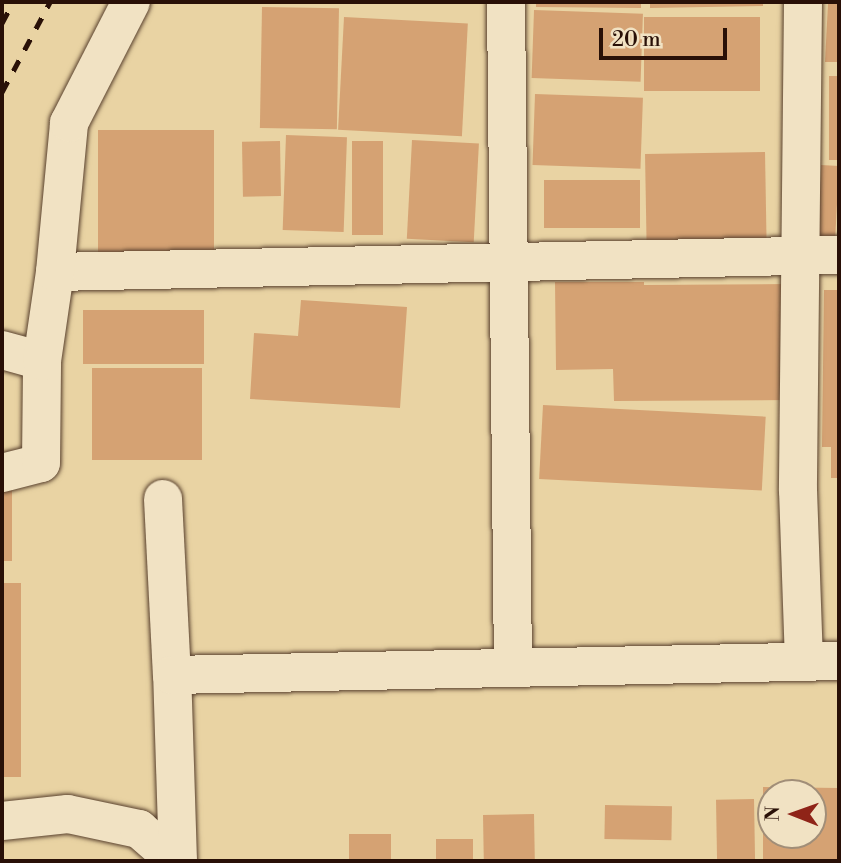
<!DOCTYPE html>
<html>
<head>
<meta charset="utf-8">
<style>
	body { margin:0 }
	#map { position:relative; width:841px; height:863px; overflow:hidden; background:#e9d3a3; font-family:"Libre Bodoni",serif }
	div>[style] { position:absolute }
	.building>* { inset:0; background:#d5a273; transform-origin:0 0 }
	.roads { filter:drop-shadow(0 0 2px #59412e) drop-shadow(0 0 2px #59412e) }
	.minor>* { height:38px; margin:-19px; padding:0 19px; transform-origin:19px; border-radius:19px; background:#f1e2c3 }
	.rail>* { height:5px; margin-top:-2.5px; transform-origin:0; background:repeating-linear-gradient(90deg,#291007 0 12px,transparent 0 24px) }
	span { translate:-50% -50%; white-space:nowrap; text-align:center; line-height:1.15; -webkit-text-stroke:6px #f1e2c3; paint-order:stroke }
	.frame { position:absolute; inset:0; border:4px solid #291007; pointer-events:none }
	.north { position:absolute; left:757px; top:779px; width:70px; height:70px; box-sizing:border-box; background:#f1e2c3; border:2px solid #a18e78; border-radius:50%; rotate:271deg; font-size:19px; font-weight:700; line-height:28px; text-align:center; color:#291007 }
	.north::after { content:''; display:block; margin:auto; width:24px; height:32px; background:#8f2418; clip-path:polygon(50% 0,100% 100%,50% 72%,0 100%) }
	.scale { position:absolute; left:599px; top:28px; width:128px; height:32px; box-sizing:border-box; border:4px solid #291007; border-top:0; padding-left:9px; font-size:21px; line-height:24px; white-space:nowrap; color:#291007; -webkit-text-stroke:5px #f1e2c3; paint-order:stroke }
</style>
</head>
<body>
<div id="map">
	<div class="building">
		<i style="clip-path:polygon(536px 2px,641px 2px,641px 8px,536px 7px)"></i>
		<i style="clip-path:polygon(650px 2px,763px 2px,763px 6px,650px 8px)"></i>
		<i style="clip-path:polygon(828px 4px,839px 4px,839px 62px,825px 62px)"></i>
		<i style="left:262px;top:7px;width:77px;height:121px;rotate:1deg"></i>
		<i style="left:534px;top:10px;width:109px;height:68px;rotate:2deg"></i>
		<i style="left:344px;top:17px;width:124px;height:113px;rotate:3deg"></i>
		<i style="left:760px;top:17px;width:74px;height:116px;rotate:90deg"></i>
		<i style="left:829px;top:76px;width:10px;height:84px"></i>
		<i style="left:535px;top:94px;width:108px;height:71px;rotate:2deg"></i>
		<i style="left:214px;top:130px;width:124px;height:116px;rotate:90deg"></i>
		<i style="left:286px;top:135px;width:61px;height:95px;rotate:2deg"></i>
		<i style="left:412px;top:140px;width:67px;height:99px;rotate:3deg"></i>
		<i style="left:280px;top:141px;width:55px;height:38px;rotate:89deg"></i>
		<i style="left:383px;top:141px;width:94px;height:31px;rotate:90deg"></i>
		<i style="left:765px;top:152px;width:96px;height:120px;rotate:89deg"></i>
		<i style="left:821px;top:165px;width:18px;height:76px;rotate:3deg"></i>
		<i style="left:640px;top:180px;width:48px;height:96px;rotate:90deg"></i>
		<i style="clip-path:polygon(555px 282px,644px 282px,644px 285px,787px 284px,787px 400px,614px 401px,613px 369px,556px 370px)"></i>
		<i style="clip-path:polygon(824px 290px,839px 290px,839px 478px,831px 478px,831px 447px,822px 447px)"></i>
		<i style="clip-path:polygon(301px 300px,407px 307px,400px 408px,250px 399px,254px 333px,298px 336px)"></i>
		<i style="left:204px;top:310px;width:54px;height:121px;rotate:90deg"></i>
		<i style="left:202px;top:368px;width:92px;height:110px;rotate:90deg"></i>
		<i style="left:543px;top:405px;width:223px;height:74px;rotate:3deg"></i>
		<i style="left:2px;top:487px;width:10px;height:74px"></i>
		<i style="left:2px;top:583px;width:19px;height:194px"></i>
		<i style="clip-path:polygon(evenodd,763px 787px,839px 788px,839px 861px,763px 861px,763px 787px,771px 793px,813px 793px,813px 835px,771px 835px,771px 793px)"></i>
		<i style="left:754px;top:799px;width:62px;height:38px;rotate:89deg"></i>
		<i style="left:605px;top:805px;width:67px;height:34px;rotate:1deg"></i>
		<i style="left:534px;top:814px;width:47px;height:51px;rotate:89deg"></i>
		<i style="left:349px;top:834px;width:42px;height:27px"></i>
		<i style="left:436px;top:839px;width:37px;height:22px"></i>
	</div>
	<div class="roads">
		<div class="minor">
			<i style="left:506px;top:2px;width:666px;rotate:89.4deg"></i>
			<i style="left:803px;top:2px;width:488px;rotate:90.6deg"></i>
			<i style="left:798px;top:490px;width:172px;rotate:88deg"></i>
			<i style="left:55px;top:272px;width:784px;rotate:-1.24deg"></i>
			<i style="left:2px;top:350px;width:41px;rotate:15.4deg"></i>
			<i style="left:2px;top:473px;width:40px;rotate:-14.4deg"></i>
			<i style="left:41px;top:463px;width:102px;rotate:-89.4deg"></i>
			<i style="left:42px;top:361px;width:90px;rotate:-81.7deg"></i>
			<i style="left:55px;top:272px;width:150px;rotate:-84.6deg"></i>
			<i style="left:69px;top:123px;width:136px;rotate:-62.9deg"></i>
			<i style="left:163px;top:499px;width:176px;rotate:87.1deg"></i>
			<i style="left:2px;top:821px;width:66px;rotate:-6.1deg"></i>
			<i style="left:68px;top:814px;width:73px;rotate:11.9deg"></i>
			<i style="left:139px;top:829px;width:49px;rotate:40.9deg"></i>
			<i style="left:178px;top:861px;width:186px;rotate:-91.8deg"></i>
			<i style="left:172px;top:675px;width:667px;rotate:-1.2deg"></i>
		</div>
	</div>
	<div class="rail">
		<i style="left:2px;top:23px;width:24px;rotate:-62deg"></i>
		<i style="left:2px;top:92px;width:102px;rotate:-61.9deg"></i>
	</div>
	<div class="frame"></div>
	<div class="north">N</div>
	<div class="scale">20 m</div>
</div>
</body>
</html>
